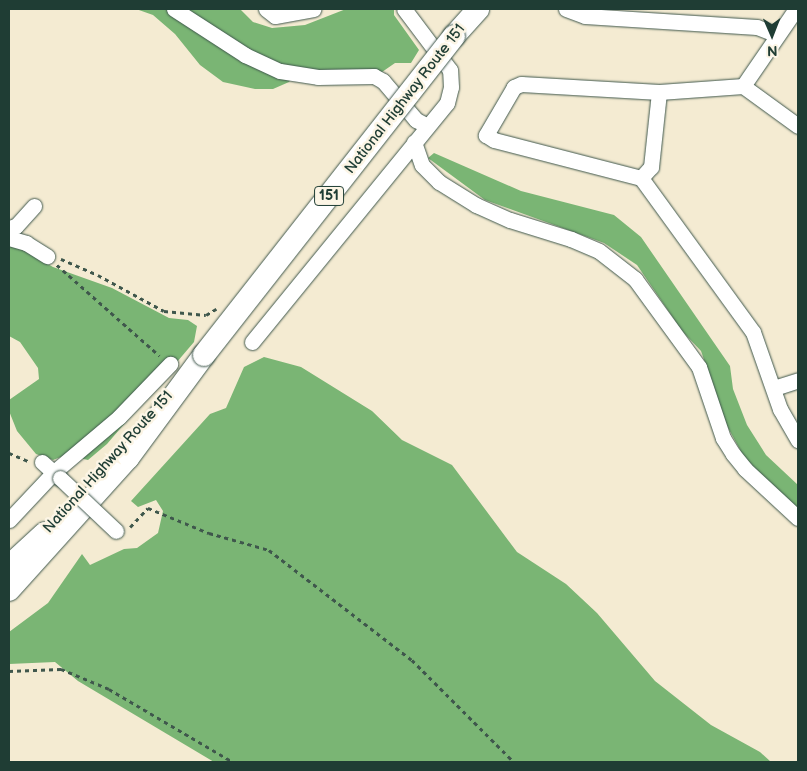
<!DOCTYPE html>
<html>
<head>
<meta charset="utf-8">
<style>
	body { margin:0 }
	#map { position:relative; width:807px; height:771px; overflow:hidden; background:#f4ebd2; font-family:"Balsamiq Sans",sans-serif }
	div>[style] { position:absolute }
	.forest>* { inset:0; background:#7ab574 }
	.path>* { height:2.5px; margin-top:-1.25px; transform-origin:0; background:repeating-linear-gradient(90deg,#3f574c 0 4px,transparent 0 8px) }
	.roads { filter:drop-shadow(0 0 1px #3f574c) drop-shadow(0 0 1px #3f574c) }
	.minor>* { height:15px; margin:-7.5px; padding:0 7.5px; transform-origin:7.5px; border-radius:7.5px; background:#fff }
	.highway>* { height:22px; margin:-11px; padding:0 11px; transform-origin:11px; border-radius:11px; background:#fff }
	.bridges { filter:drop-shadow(0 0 1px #3f574c) drop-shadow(0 0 1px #3f574c) }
	.minor-bridge>* { height:15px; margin:-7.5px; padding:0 7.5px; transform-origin:7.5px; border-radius:7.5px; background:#fff }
	.highway-bridge>* { height:22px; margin:-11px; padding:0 11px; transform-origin:11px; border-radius:11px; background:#fff }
	span { translate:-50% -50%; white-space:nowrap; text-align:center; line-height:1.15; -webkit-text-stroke:5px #fcf5e5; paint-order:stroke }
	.shield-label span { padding:1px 4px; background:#fcf5e5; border:1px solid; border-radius:4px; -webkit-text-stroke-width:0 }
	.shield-label { font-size:14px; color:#1f3d34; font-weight:700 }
	.street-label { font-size:15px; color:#1f3d34 }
	.frame { position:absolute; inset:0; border:10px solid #1f3d34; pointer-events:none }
	.north { position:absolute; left:747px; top:10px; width:50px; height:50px; -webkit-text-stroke:4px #fcf5e5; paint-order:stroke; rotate:179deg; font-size:14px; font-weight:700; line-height:20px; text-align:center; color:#1f3d34 }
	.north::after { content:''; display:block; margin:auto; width:18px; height:22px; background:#1f3d34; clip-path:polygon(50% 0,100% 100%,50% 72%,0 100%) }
</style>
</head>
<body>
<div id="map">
	<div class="forest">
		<i style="clip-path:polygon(136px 9px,240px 9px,253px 22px,272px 28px,305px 25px,346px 9px,394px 9px,394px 15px,419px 50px,411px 63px,395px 63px,382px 72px,296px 72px,289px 82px,273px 89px,255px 89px,223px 82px,200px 65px,175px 34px,153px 15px)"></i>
		<i style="clip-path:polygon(434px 153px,521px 191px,614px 215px,641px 237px,730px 366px,733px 389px,747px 425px,766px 455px,798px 485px,798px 511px,782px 499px,743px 455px,727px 426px,701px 351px,682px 331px,637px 265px,604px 243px,485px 200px,428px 158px)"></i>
		<i style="clip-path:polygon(9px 242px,53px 267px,112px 288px,169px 318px,188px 320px,197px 326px,194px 342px,107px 444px,88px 460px,66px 455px,53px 460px,36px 454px,17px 431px,9px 411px,9px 400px,39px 379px,38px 368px,20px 342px,9px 336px)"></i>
		<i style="clip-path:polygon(264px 357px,301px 367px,372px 411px,402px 440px,452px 465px,517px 552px,566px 584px,597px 613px,655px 681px,711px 725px,760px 752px,771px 762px,214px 762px,78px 681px,55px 662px,9px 664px,9px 632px,48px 603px,82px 554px,90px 565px,124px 549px,137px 548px,158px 533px,163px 511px,156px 500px,138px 507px,131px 501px,210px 414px,226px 408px,244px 367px)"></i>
	</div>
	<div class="path">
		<i style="left:61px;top:259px;width:40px;rotate:23.4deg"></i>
		<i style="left:98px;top:275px;width:75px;rotate:28.6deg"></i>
		<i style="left:164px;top:311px;width:42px;rotate:5.4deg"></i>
		<i style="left:206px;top:315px;width:12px;rotate:-31deg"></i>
		<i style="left:57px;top:265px;width:137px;rotate:41.5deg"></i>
		<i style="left:9px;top:453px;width:21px;rotate:23deg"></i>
		<i style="left:130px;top:527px;width:26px;rotate:-47deg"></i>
		<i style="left:148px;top:508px;width:66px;rotate:22.3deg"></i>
		<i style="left:209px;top:533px;width:62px;rotate:15.8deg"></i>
		<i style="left:269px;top:550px;width:180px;rotate:37.6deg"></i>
		<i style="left:412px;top:660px;width:144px;rotate:45deg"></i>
		<i style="left:9px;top:671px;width:52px;rotate:-2.2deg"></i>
		<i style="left:61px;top:669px;width:52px;rotate:22.6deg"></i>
		<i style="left:109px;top:689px;width:144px;rotate:30.5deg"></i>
	</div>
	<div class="roads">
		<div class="minor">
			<i style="left:174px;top:9px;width:85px;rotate:32.9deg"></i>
			<i style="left:245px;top:55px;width:38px;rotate:25deg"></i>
			<i style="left:280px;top:71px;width:38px;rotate:9deg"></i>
			<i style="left:318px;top:77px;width:56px;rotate:-1deg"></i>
			<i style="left:374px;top:76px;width:10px;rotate:29deg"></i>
			<i style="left:383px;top:81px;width:51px;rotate:49.8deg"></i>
			<i style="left:416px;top:120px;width:13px;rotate:27deg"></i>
			<i style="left:266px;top:9px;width:11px;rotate:38deg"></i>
			<i style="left:275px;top:16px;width:39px;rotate:-10deg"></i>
			<i style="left:566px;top:9px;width:20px;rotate:20deg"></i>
			<i style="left:585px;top:16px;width:172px;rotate:3.7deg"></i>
			<i style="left:757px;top:27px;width:22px;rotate:21deg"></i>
			<i style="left:743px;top:86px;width:93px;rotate:-55.5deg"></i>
			<i style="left:798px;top:126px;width:68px;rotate:-144deg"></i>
			<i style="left:743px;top:86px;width:84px;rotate:175.9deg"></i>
			<i style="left:659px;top:92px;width:138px;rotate:-176.7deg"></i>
			<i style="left:521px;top:84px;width:8px;rotate:157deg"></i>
			<i style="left:514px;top:87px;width:56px;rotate:120.3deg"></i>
			<i style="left:486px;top:135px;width:9px;rotate:32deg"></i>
			<i style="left:494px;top:140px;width:152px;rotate:14.5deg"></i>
			<i style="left:641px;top:178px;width:190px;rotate:54deg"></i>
			<i style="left:753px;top:332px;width:82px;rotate:70.7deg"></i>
			<i style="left:780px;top:409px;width:36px;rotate:60deg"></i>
			<i style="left:414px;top:142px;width:24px;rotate:71deg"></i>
			<i style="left:422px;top:165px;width:24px;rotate:45deg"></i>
			<i style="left:439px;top:182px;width:44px;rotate:31.9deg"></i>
			<i style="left:476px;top:205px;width:37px;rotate:24deg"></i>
			<i style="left:510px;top:220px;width:64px;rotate:17.3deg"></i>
			<i style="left:571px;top:239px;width:30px;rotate:23deg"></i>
			<i style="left:599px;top:251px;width:46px;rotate:37.9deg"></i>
			<i style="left:635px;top:279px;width:109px;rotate:54deg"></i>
			<i style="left:699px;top:367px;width:75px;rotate:71.3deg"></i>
			<i style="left:723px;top:438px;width:19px;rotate:58deg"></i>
			<i style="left:733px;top:454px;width:19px;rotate:51deg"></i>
			<i style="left:745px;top:469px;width:72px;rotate:42.8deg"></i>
			<i style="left:641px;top:178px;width:15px;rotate:-48deg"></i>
			<i style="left:651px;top:167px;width:75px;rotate:-83.9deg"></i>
			<i style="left:9px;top:228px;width:7px;rotate:-16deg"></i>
			<i style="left:16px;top:226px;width:27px;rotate:-48deg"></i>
			<i style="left:9px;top:238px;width:18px;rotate:16deg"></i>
			<i style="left:26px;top:243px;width:25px;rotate:32deg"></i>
			<i style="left:252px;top:342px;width:308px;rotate:-50.8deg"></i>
			<i style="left:447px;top:103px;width:16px;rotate:-76deg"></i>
			<i style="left:451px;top:87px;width:17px;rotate:-93deg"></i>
			<i style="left:450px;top:70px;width:76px;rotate:-127deg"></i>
			<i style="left:774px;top:388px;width:25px;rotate:-18deg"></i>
			<i style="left:42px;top:462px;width:24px;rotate:42deg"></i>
			<i style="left:9px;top:520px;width:66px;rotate:-46.8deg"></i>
			<i style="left:54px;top:472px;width:85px;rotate:-40.2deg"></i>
			<i style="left:119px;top:417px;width:74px;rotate:-46.1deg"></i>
		</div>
		<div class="highway">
			<i style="left:454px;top:36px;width:36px;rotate:-48deg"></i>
			<i style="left:9px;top:566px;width:49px;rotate:-42.5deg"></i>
			<i style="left:9px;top:590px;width:178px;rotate:-48deg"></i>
			<i style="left:128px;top:458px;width:128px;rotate:-53.6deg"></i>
		</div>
	</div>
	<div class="bridges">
		<div class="minor-bridge">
			<i style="left:60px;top:478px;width:77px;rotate:43.4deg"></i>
		</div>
		<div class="highway-bridge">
			<i style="left:204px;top:355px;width:405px;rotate:-51.9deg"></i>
		</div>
	</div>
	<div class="shield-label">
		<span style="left:329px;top:196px">151</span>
	</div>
	<div class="street-label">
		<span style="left:405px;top:99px;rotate:-52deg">National Highway Route 151</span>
		<span style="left:108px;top:462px;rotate:-48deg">National Highway Route 151</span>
	</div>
	<div class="frame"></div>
	<div class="north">N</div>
</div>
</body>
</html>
